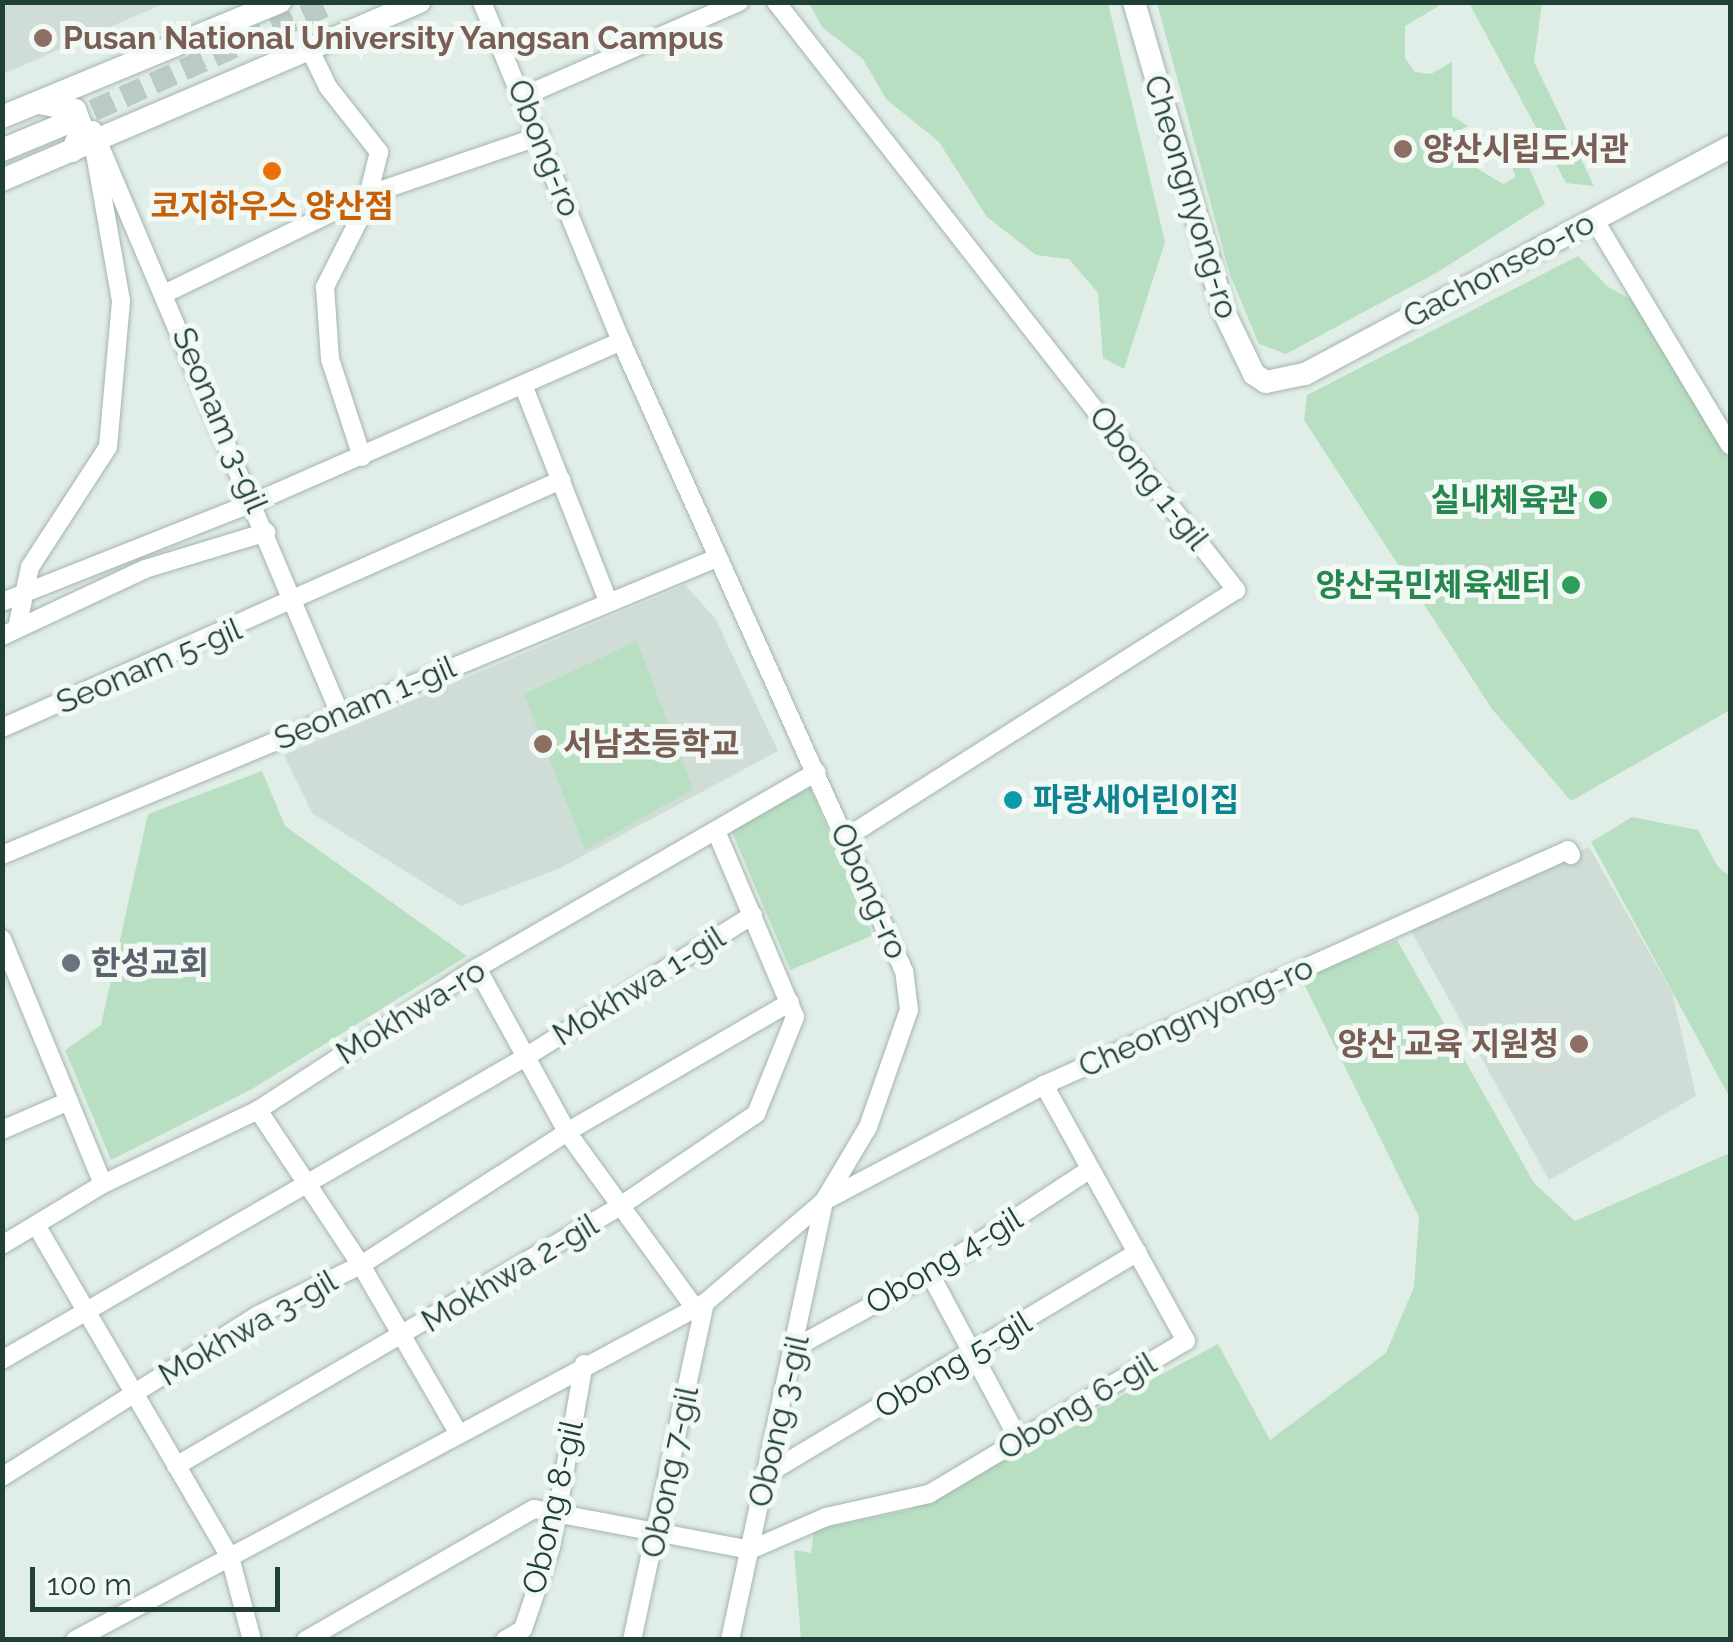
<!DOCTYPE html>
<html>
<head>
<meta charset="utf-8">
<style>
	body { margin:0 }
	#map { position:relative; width:1733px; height:1642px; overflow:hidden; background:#e1ede7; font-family:Raleway,"Noto Sans KR",sans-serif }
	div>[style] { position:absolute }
	.built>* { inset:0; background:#cfddd6 }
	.green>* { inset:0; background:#b8dfc2; transform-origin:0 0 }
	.secondary-tunnel>* { height:22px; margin-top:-11px; transform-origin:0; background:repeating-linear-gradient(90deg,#bacac4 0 22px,transparent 0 33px) }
	.roads { filter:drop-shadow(0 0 2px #a3b5ae) drop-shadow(0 0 2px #a3b5ae) }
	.street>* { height:18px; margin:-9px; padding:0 9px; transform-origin:9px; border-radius:9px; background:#fff }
	.secondary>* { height:22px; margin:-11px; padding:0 11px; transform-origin:11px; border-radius:11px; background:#fff }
	.dots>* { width:28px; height:28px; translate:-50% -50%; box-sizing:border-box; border:5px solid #f2f9f5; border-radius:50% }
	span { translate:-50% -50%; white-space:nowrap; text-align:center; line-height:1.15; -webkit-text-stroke:10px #f2f9f5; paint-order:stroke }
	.education-label { font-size:32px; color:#785e54; font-weight:700 }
	.left { translate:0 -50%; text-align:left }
	.right { translate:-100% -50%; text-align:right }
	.street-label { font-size:32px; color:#203f36 }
	.food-label { font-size:32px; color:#c56008; font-weight:700 }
	.leisure-label { font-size:32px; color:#27864d; font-weight:700 }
	.culture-label { font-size:32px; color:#0d838f; font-weight:700 }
	.worship-label { font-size:32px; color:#5b616d; font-weight:700 }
	.frame { position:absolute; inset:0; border:5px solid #203f36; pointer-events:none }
	.scale { position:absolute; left:30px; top:1567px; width:250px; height:45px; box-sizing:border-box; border:5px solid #203f36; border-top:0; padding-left:12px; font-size:30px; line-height:35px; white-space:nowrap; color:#203f36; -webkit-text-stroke:8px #f2f9f5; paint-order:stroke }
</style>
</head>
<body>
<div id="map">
	<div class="built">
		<i style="clip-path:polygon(3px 2px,165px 2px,165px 3px,3px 74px)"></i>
		<i style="clip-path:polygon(685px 585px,715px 618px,778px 751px,560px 868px,461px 906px,312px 813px,284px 755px)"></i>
		<i style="clip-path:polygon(1589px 847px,1672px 992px,1696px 1096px,1549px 1180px,1410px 929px)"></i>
	</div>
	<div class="green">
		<i style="clip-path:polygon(809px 3px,1108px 3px,1165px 242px,1124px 369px,1103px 358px,1098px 293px,1069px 259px,1036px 255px,987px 217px,939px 142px,886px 99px,863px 59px,822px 27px)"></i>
		<i style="clip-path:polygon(1157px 3px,1444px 3px,1405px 26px,1405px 58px,1415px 72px,1431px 74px,1452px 62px,1452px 116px,1468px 126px,1451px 135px,1450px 152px,1503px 184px,1516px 177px,1511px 164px,1525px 158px,1545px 204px,1436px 273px,1286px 354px,1259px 344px,1230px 275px)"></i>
		<i style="clip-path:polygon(1469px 3px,1542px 3px,1534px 62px,1594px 186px,1566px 183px)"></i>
		<i style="clip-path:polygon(1578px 256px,1608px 287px,1638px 303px,1730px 460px,1730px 710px,1571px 801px,1492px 709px,1304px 420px,1307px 395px)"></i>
		<i style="clip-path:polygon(637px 641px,693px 789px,585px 850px,524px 694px)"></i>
		<i style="clip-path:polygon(262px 771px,285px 826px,467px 956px,252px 1089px,111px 1160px,65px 1050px,101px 1025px,148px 814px)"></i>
		<i style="left:810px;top:788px;width:160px;height:89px;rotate:67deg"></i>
		<i style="clip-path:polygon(1632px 817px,1698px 830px,1718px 867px,1730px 876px,1730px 1098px,1591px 842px)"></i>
		<i style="clip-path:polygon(1397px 940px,1534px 1183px,1575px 1221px,1730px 1153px,1730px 1639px,801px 1639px,794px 1550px,811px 1553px,814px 1530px,909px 1510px,1218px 1344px,1270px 1440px,1386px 1353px,1414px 1287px,1419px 1217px,1301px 978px)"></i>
	</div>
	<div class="secondary-tunnel">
		<i style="left:63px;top:124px;width:297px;rotate:-24.2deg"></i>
	</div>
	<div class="roads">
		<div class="street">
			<i style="left:776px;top:2px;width:747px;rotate:51.96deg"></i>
			<i style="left:1236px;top:590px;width:463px;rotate:147.6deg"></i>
			<i style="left:310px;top:50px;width:41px;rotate:64.1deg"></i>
			<i style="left:328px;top:87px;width:83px;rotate:51.9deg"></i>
			<i style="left:379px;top:152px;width:58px;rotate:104deg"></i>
			<i style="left:365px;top:208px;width:89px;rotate:116.9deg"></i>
			<i style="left:325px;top:287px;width:72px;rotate:86deg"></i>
			<i style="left:330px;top:359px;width:103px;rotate:71.9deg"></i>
			<i style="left:524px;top:96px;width:235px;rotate:-23.6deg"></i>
			<i style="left:93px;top:130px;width:634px;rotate:67.07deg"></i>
			<i style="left:1594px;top:219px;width:264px;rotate:59deg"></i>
			<i style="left:166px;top:293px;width:227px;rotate:-25.9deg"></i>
			<i style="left:370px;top:194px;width:180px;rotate:-18.8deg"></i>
			<i style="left:523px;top:385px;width:232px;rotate:68.5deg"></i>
			<i style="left:2px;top:602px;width:272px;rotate:-21.6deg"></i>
			<i style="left:255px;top:502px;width:400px;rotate:-23.7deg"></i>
			<i style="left:17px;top:628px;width:62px;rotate:-78deg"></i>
			<i style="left:30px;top:567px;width:143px;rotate:-57deg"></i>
			<i style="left:108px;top:447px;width:147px;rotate:-84.9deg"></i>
			<i style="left:121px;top:301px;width:168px;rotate:-100deg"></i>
			<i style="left:2px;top:636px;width:158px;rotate:-25.1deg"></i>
			<i style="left:145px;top:569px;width:127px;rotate:-16.9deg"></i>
			<i style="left:2px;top:728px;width:612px;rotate:-23.92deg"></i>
			<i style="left:2px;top:855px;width:774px;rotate:-22.56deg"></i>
			<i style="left:2px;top:939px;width:265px;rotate:67.6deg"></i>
			<i style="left:477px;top:968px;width:187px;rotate:61.2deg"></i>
			<i style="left:567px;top:1132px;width:218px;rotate:54deg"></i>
			<i style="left:258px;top:1110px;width:186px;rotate:56.4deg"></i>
			<i style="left:361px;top:1265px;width:195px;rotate:59.9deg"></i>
			<i style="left:2px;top:1130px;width:73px;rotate:-23.4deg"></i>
			<i style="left:36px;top:1225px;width:385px;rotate:59.7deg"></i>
			<i style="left:230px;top:1557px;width:86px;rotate:75.2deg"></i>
			<i style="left:2px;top:1245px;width:118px;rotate:-31.1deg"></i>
			<i style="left:103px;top:1184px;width:172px;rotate:-25.5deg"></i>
			<i style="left:258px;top:1110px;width:261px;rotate:-33deg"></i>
			<i style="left:477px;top:968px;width:392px;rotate:-30deg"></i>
			<i style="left:930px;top:1274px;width:188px;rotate:61.8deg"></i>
			<i style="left:796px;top:1347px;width:153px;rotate:-28.6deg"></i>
			<i style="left:930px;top:1274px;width:190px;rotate:-33.2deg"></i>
			<i style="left:2px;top:1360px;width:603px;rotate:-30.05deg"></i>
			<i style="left:524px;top:1058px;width:270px;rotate:-32deg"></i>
			<i style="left:176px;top:1466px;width:513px;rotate:-30.31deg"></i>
			<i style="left:619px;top:1207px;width:166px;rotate:-34.2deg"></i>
			<i style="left:756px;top:1114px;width:105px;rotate:-68.1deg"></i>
			<i style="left:795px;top:1017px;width:200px;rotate:-113deg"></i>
			<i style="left:767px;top:1474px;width:432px;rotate:-30.9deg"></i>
			<i style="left:2px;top:1477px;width:303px;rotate:-32.3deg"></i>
			<i style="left:258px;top:1315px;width:114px;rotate:-25.9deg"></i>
			<i style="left:361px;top:1265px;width:245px;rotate:-32.8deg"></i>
			<i style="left:567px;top:1132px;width:258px;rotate:-30.2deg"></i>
			<i style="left:75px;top:1640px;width:714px;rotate:-28.14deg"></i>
			<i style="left:705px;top:1303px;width:157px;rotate:-40.6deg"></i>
			<i style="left:824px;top:1201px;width:86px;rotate:-59.3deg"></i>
			<i style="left:868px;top:1127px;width:124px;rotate:-70.7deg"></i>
			<i style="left:909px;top:1010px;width:39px;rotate:-97deg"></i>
			<i style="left:904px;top:971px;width:691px;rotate:-114.19deg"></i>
			<i style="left:621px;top:341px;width:366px;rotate:-112.3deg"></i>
			<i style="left:306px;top:1640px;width:263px;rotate:-29.9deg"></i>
			<i style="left:534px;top:1509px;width:220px;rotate:10.7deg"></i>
			<i style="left:750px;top:1550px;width:83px;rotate:-23.5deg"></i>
			<i style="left:826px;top:1517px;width:106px;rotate:-12.6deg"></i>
			<i style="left:929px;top:1494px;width:299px;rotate:-30.8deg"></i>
			<i style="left:1186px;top:1341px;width:293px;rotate:-119deg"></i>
			<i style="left:505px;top:1640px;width:21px;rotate:-31deg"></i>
			<i style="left:523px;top:1629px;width:87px;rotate:-71.1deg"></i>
			<i style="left:551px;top:1547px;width:186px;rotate:-79.8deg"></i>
			<i style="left:632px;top:1640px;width:345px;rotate:-77.8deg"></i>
			<i style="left:730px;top:1640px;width:449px;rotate:-77.9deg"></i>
			<i style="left:824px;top:1201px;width:249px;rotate:-27.8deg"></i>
			<i style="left:1044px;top:1085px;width:574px;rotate:-24.15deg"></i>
			<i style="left:1568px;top:850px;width:6px;rotate:59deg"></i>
		</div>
		<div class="secondary">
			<i style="left:1134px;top:2px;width:323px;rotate:73.8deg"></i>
			<i style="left:1224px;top:312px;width:69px;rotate:64.2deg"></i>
			<i style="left:1254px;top:374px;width:14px;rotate:34deg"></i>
			<i style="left:1266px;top:382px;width:40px;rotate:-12deg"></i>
			<i style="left:1305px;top:374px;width:482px;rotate:-28.1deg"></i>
			<i style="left:39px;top:103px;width:37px;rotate:11deg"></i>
			<i style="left:75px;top:110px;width:19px;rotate:69deg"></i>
			<i style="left:82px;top:128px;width:25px;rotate:113deg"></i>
			<i style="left:2px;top:117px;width:301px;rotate:-22.5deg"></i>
			<i style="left:2px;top:150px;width:65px;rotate:-22.6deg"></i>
			<i style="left:2px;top:180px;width:454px;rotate:-23.1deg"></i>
		</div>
	</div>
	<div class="dots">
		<i style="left:43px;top:38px;background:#8d6e63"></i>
		<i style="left:1403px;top:149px;background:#8d6e63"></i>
		<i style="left:272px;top:171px;background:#e8710a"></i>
		<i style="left:1598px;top:500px;background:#2e9e5b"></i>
		<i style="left:1571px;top:585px;background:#2e9e5b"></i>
		<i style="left:543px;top:744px;background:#8d6e63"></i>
		<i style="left:1013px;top:800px;background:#0f9aa8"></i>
		<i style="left:71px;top:963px;background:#6b7280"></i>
		<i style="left:1579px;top:1044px;background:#8d6e63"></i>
	</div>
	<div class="education-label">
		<span class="left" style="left:63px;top:38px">Pusan National University Yangsan Campus</span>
		<span class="left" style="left:1423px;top:149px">양산시립도서관</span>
		<span class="left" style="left:563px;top:744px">서남초등학교</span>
		<span class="right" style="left:1559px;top:1044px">양산 교육 지원청</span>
	</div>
	<div class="street-label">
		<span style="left:544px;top:148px;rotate:68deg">Obong-ro</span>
		<span style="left:1191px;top:197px;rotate:73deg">Cheongnyong-ro</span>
		<span style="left:1499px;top:270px;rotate:-28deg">Gachonseo-ro</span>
		<span style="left:220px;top:420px;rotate:67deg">Seonam 3-gil</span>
		<span style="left:1149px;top:478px;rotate:52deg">Obong 1-gil</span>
		<span style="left:149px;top:666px;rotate:-23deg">Seonam 5-gil</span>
		<span style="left:365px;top:703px;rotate:-23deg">Seonam 1-gil</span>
		<span style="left:869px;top:891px;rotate:66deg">Obong-ro</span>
		<span style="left:639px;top:986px;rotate:-32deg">Mokhwa 1-gil</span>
		<span style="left:411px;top:1012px;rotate:-32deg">Mokhwa-ro</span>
		<span style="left:1196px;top:1017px;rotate:-24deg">Cheongnyong-ro</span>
		<span style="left:944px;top:1261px;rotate:-31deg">Obong 4-gil</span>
		<span style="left:510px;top:1273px;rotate:-31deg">Mokhwa 2-gil</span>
		<span style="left:248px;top:1328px;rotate:-30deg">Mokhwa 3-gil</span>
		<span style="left:953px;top:1365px;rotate:-31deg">Obong 5-gil</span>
		<span style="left:1077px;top:1406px;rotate:-31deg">Obong 6-gil</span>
		<span style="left:779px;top:1421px;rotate:-77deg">Obong 3-gil</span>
		<span style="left:670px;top:1472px;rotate:-78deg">Obong 7-gil</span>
		<span style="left:553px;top:1507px;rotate:-77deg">Obong 8-gil</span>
	</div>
	<div class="food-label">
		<span style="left:272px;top:206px">코지하우스 양산점</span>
	</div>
	<div class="leisure-label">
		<span class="right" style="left:1578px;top:500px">실내체육관</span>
		<span class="right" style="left:1551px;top:585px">양산국민체육센터</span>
	</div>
	<div class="culture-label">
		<span class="left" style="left:1033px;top:800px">파랑새어린이집</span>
	</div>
	<div class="worship-label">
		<span class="left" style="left:91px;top:963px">한성교회</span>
	</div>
	<div class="frame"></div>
	<div class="scale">100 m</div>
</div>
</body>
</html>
